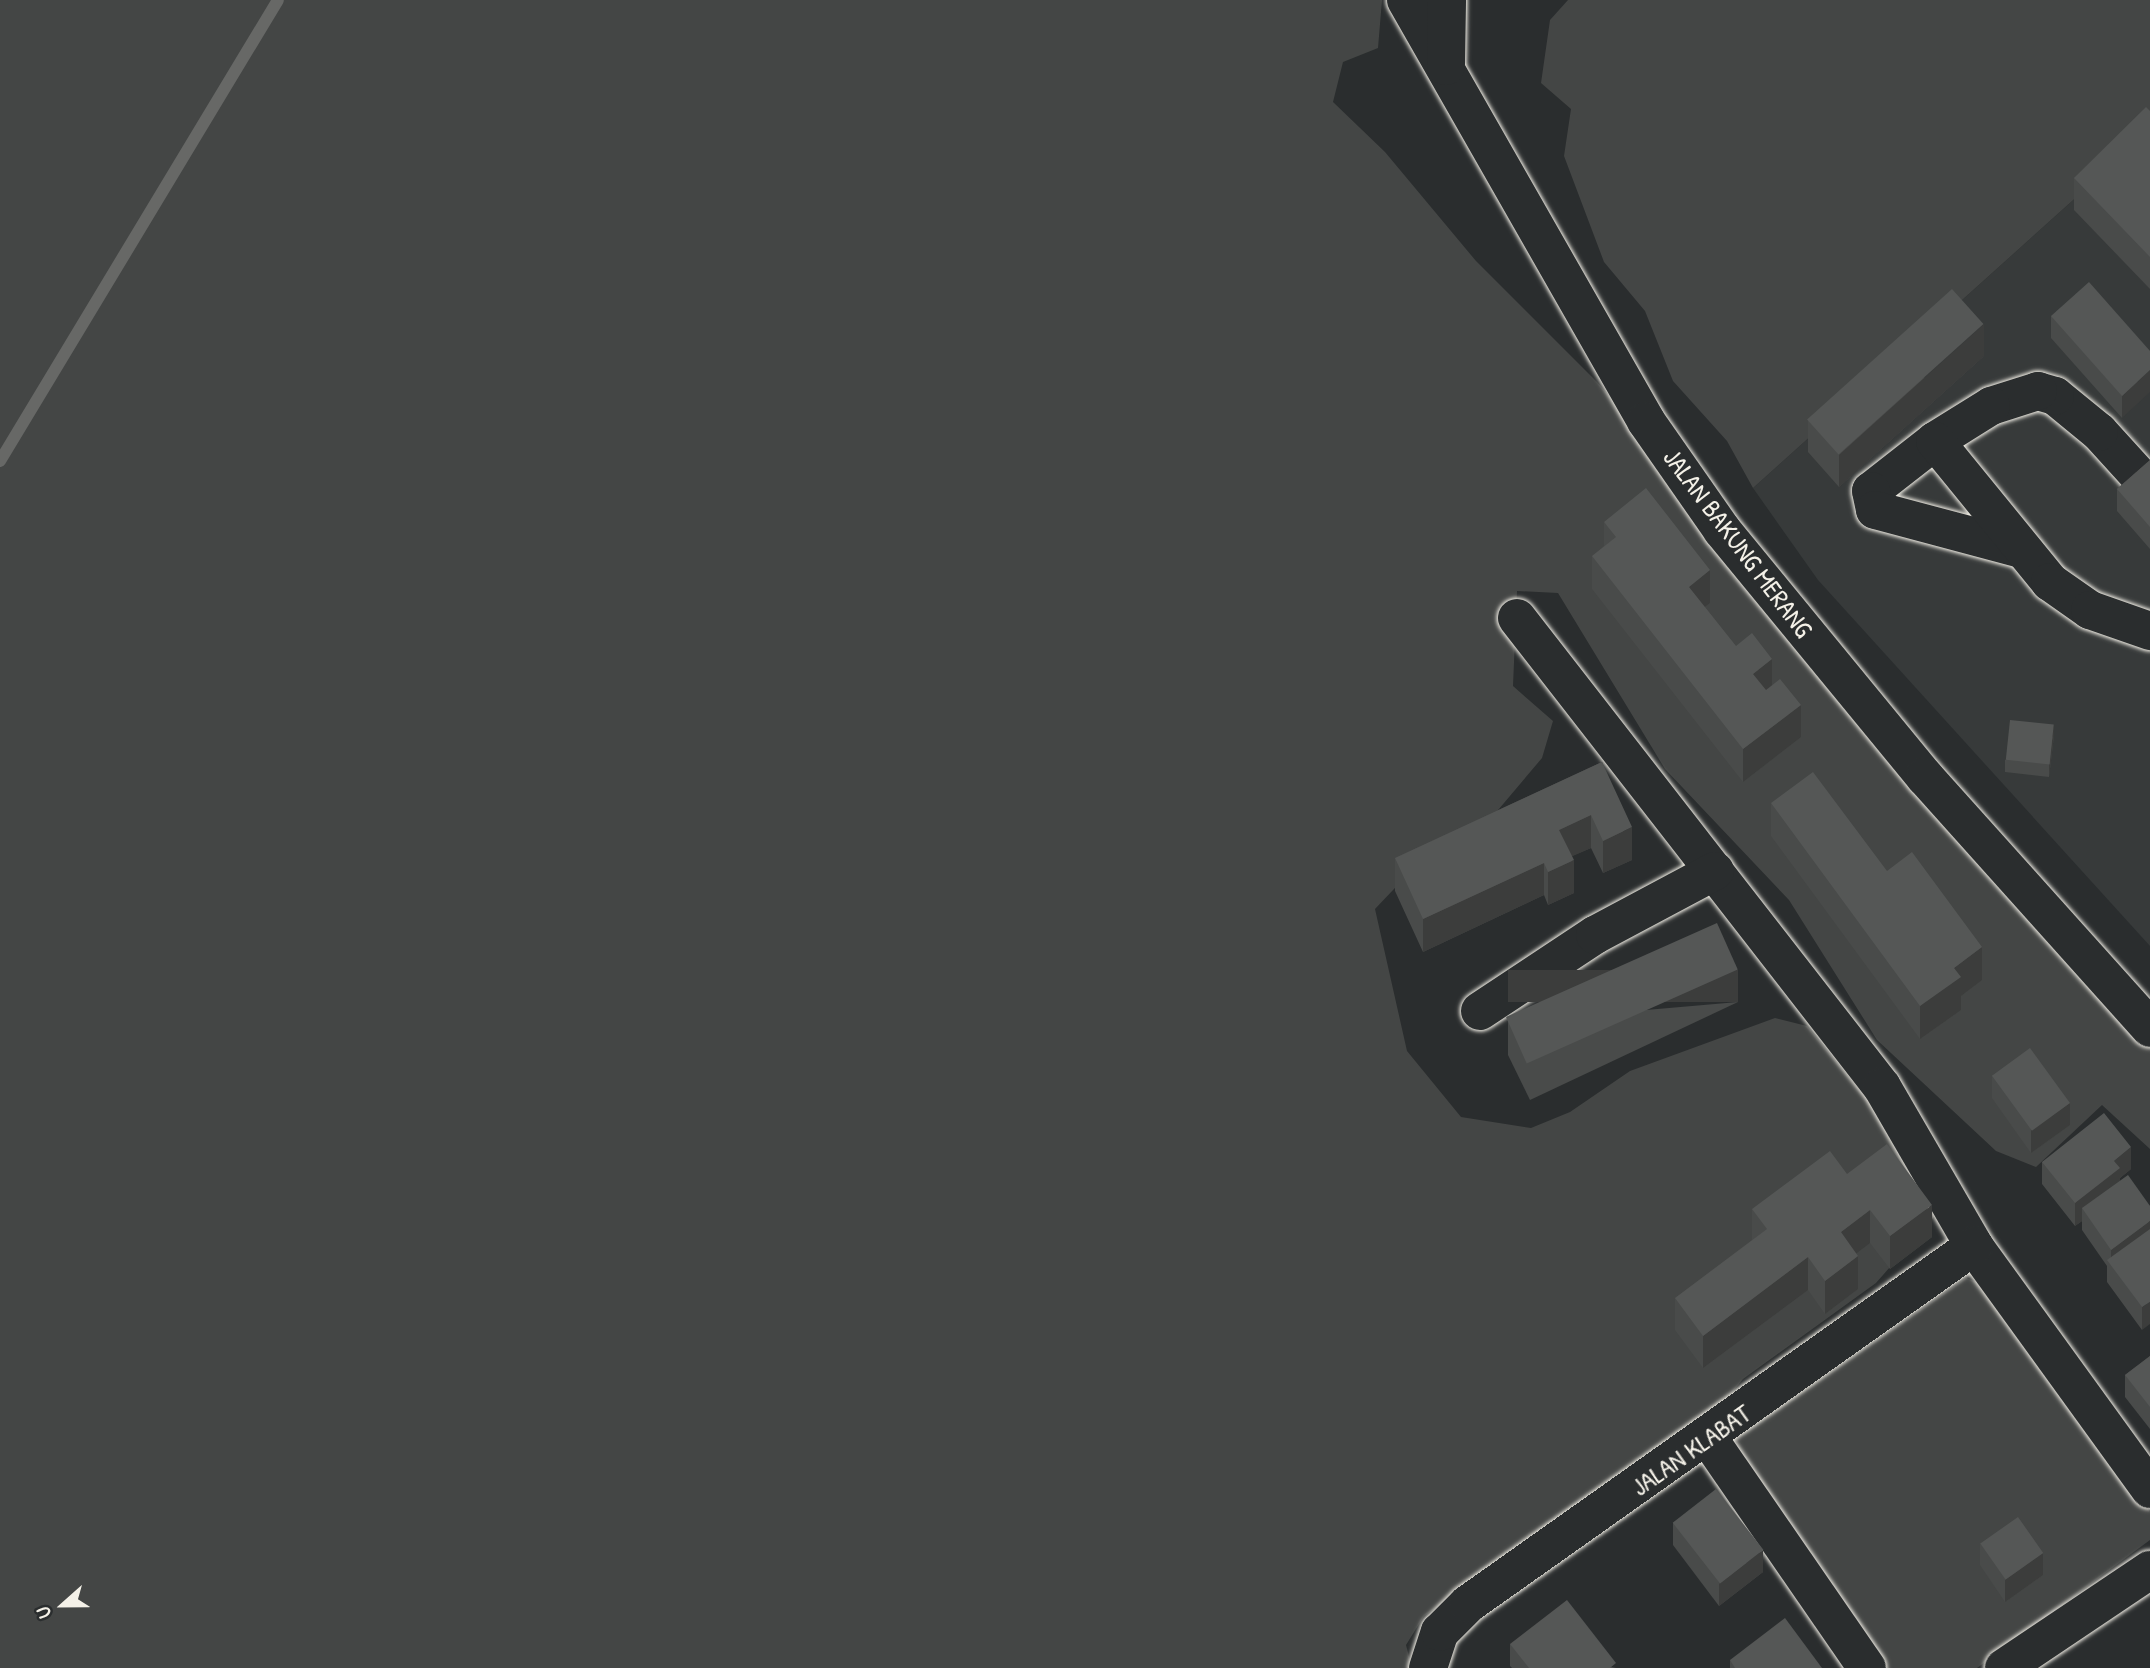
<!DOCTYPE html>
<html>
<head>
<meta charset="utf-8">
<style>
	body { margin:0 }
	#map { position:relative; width:2150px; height:1668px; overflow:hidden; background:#2a2d2e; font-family:"Patrick Hand",sans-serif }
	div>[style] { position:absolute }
	.built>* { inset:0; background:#373a3a }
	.green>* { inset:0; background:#444645 }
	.stream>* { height:12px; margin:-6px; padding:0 6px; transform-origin:6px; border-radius:6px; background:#676866 }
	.roads { filter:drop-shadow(0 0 2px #f4f1e8) drop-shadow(0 0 2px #f4f1e8) }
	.minor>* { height:38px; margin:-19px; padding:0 19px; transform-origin:19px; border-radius:19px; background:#2a2d2e }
	.wall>* { inset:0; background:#494b4a }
	.shaded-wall>* { inset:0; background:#3c3d3c; transform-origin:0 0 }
	.building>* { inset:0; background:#555756; transform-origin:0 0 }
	span { translate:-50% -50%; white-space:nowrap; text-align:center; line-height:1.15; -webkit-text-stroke:6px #2a2d2e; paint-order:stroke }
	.street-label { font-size:26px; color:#f4f1e8 }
	.north { position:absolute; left:28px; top:1570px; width:70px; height:70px; -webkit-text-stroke:5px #2a2d2e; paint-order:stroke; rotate:249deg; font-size:19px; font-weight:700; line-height:28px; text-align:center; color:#f4f1e8 }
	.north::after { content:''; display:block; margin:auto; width:24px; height:32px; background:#f4f1e8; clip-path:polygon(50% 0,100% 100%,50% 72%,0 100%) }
</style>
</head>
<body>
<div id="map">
	<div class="built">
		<i style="clip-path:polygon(2150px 131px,2150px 946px,1818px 580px,1753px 488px)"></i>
	</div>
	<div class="green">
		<i style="clip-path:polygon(0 0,1382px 0,1378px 48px,1343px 62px,1333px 102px,1385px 152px,1476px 261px,1597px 382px,2150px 1036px,2150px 1149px,2102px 1105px,2036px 1167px,1996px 1151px,1877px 1040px,1789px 900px,1665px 769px,1558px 593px,1517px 591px,1513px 686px,1553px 721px,1542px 758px,1493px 816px,1412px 870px,1375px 909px,1407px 1051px,1461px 1117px,1531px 1128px,1570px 1112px,1630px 1071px,1775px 1018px,1807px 1026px,1877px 1112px,1940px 1210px,1876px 1283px,1743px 1379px,1709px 1421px,1424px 1616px,1406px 1645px,1412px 1668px,0 1668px)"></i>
		<i style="clip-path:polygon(1568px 0,2150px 0,2150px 131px,1753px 488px,1727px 441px,1673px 381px,1645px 311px,1604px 262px,1564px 156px,1571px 109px,1541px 83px,1550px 20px)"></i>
		<i style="clip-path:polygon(1966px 1278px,1990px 1287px,2150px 1512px,2150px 1540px,1977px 1668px,1886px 1668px,1738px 1456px,1736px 1438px)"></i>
	</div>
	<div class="stream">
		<i style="left:0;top:461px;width:538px;rotate:-58.91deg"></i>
	</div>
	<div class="roads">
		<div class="minor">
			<i style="left:1406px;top:0;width:485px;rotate:60.3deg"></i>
			<i style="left:1646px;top:421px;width:133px;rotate:55.1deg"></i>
			<i style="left:1722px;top:530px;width:320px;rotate:50.6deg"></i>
			<i style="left:1925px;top:777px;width:337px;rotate:48.1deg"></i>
			<i style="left:1446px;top:66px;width:66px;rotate:-89.1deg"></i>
			<i style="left:1935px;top:441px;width:81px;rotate:142deg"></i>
			<i style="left:1871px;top:491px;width:19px;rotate:78deg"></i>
			<i style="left:1875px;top:510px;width:148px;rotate:14.9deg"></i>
			<i style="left:2150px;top:488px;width:76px;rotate:-132.3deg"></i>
			<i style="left:2099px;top:432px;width:57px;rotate:-140.7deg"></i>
			<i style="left:2055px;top:396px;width:18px;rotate:-164deg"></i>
			<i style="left:2038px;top:391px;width:49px;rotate:162.3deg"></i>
			<i style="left:1991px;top:406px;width:66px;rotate:148deg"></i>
			<i style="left:1935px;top:441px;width:182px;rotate:50.8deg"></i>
			<i style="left:2050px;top:582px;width:49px;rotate:35deg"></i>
			<i style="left:2090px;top:610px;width:64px;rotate:19.3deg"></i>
			<i style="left:1517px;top:618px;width:594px;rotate:52.11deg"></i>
			<i style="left:1882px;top:1087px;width:184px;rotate:59.9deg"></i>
			<i style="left:1974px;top:1246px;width:300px;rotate:54.1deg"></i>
			<i style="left:1480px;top:1011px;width:138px;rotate:-33.5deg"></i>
			<i style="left:1595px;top:935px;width:136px;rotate:-28.1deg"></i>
			<i style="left:1709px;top:1439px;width:278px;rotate:55.4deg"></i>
			<i style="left:1428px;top:1668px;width:38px;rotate:-72deg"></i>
			<i style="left:1440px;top:1632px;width:40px;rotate:-45deg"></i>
			<i style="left:1468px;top:1604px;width:620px;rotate:-35.28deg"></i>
			<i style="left:2004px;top:1668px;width:176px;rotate:-33.9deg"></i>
		</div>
	</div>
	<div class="wall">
		<i style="clip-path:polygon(2150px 111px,2150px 289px,2074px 210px,2074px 178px)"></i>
		<i style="clip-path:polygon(2051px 316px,2150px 351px,2122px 418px,2051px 338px)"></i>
		<i style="clip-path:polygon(1984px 356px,1839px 487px,1808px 452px,1808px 420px)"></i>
		<i style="clip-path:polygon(2150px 460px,2150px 549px,2117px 511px,2117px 489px)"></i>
		<i style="clip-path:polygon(1604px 522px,1710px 603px,1705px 607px,1736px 646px,1772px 685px,1801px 737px,1743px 782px,1592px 589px,1592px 556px,1604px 546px)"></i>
		<i style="clip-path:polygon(2054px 736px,2049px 777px,2005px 772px,2005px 760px)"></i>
		<i style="clip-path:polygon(1602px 762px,1632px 860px,1603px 873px,1591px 848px,1572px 856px,1574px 893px,1548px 905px,1544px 895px,1423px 952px,1395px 891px,1395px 858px)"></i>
		<i style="clip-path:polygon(1771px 803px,1887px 871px,1982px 980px,1961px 996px,1961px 1010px,1920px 1039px,1771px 836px)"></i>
		<i style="clip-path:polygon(1738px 1002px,1530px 1100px,1508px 1055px,1508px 1022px)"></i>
		<i style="clip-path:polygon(1992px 1075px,2070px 1125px,2031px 1153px,1992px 1098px)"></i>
		<i style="clip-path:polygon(2042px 1162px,2131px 1169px,2120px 1178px,2120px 1181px,2150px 1206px,2142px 1330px,2107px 1282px,2107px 1266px,2082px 1230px,2082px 1221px,2075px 1226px,2042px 1184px)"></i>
		<i style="clip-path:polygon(1847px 1174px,1932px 1237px,1890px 1269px,1870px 1243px,1856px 1253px,1858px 1289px,1825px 1314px,1808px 1290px,1703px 1368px,1675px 1330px,1675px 1298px,1752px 1240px,1752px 1209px)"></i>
		<i style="clip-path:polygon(2150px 1356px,2150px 1429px,2125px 1397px,2125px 1375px)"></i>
		<i style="clip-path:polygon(1673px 1523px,1763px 1572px,1719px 1606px,1673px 1545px)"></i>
		<i style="clip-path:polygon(1980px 1543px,2043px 1575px,2005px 1602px,1980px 1565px)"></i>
		<i style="clip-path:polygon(1510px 1644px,1616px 1668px,1512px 1668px,1510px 1666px)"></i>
		<i style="clip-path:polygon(1730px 1660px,1822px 1668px,1730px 1668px)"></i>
	</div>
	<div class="shaded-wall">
		<i style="clip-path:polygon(1984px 324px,1984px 356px,1839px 487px,1839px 455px)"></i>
		<i style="clip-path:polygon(2150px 370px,2150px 392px,2122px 418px,2122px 396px)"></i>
		<i style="clip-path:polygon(1710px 570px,1710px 603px,1689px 619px,1689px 587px)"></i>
		<i style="clip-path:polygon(1772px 659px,1772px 692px,1753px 707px,1753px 674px)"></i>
		<i style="clip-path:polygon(1801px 705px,1801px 737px,1743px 782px,1743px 749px)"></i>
		<i style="clip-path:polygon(2054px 725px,2054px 736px,2049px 777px,2049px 765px)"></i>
		<i style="clip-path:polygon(1591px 815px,1591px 848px,1559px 862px,1559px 830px)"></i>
		<i style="clip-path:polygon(1632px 827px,1632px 860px,1603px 873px,1603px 841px)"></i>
		<i style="clip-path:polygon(1574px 860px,1574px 893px,1548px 905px,1548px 872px)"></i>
		<i style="clip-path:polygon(1544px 863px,1544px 895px,1423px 952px,1423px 919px)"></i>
		<i style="clip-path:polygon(1982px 947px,1982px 980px,1961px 996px,1961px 1010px,1920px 1039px,1920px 1006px,1954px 968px)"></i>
		<i style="left:1738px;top:970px;width:32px;height:230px;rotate:90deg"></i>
		<i style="clip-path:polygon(2070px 1103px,2070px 1125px,2031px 1153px,2031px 1130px)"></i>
		<i style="clip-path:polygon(2131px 1147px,2131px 1169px,2120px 1178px,2120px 1190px,2082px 1208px,2082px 1221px,2075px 1226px,2075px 1203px,2114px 1161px)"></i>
		<i style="clip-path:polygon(1932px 1205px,1932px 1237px,1890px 1269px,1890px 1236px)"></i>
		<i style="clip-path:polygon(1870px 1210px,1870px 1243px,1841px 1265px,1841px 1232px)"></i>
		<i style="clip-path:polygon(2150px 1221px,2150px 1244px,2111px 1265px,2111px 1250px)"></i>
		<i style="clip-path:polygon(1858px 1256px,1858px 1289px,1825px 1314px,1825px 1281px)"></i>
		<i style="clip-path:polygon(1808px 1257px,1808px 1290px,1703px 1368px,1703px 1336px)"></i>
		<i style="clip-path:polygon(2150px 1302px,2150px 1324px,2142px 1330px,2142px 1307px)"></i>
		<i style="clip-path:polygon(1763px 1550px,1763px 1572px,1719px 1606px,1719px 1584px)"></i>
		<i style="clip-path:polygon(2043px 1553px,2043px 1575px,2005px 1602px,2005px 1580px)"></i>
	</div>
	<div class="building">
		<i style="clip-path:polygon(2146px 107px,2150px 111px,2150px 257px,2074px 178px)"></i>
		<i style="clip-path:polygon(2089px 282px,2150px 351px,2150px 370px,2122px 396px,2051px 316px)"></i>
		<i style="left:1952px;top:289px;width:47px;height:195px;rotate:48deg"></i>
		<i style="clip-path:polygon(2150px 460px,2150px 527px,2117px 489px)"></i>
		<i style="clip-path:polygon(1646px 488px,1710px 570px,1689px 587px,1736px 646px,1752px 633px,1772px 659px,1753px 674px,1766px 690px,1780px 679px,1801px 705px,1743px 749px,1592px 556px,1616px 537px,1604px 522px)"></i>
		<i style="left:2010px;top:720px;width:44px;height:40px;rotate:6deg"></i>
		<i style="clip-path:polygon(1602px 762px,1632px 827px,1603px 841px,1591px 815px,1559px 830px,1574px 860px,1548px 872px,1544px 863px,1423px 919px,1395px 858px)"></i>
		<i style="clip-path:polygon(1813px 772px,1887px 871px,1912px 852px,1982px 947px,1954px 968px,1961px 977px,1920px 1006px,1771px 803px)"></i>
		<i style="left:1717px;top:923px;width:51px;height:231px;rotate:66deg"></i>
		<i style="left:2030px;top:1048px;width:68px;height:47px;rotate:54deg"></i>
		<i style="clip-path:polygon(2104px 1113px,2131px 1147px,2114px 1161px,2120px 1168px,2075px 1203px,2042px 1162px)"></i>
		<i style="clip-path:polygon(1887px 1144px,1932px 1205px,1890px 1236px,1870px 1210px,1841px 1232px,1858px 1256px,1825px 1281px,1808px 1257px,1703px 1336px,1675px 1298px,1767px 1229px,1752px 1209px,1830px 1151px,1847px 1174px)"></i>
		<i style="clip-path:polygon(2128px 1175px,2150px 1206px,2150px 1221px,2111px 1250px,2082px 1208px)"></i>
		<i style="clip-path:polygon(2150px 1229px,2150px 1302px,2142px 1307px,2107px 1260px)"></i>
		<i style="clip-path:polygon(2150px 1356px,2150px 1407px,2125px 1375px)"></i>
		<i style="left:1716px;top:1489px;width:77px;height:55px;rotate:52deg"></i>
		<i style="left:2018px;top:1517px;width:44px;height:46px;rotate:55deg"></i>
		<i style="clip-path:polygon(1567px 1600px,1616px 1663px,1610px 1668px,1529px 1668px,1510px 1644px)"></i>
		<i style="clip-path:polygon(1785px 1618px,1822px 1668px,1735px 1668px,1730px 1660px)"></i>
	</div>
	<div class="street-label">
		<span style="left:1738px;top:543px;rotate:53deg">JALAN BAKUNG MERANG</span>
		<span style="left:1691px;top:1450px;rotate:-35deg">JALAN KLABAT</span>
	</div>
	<div class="north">U</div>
</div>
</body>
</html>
